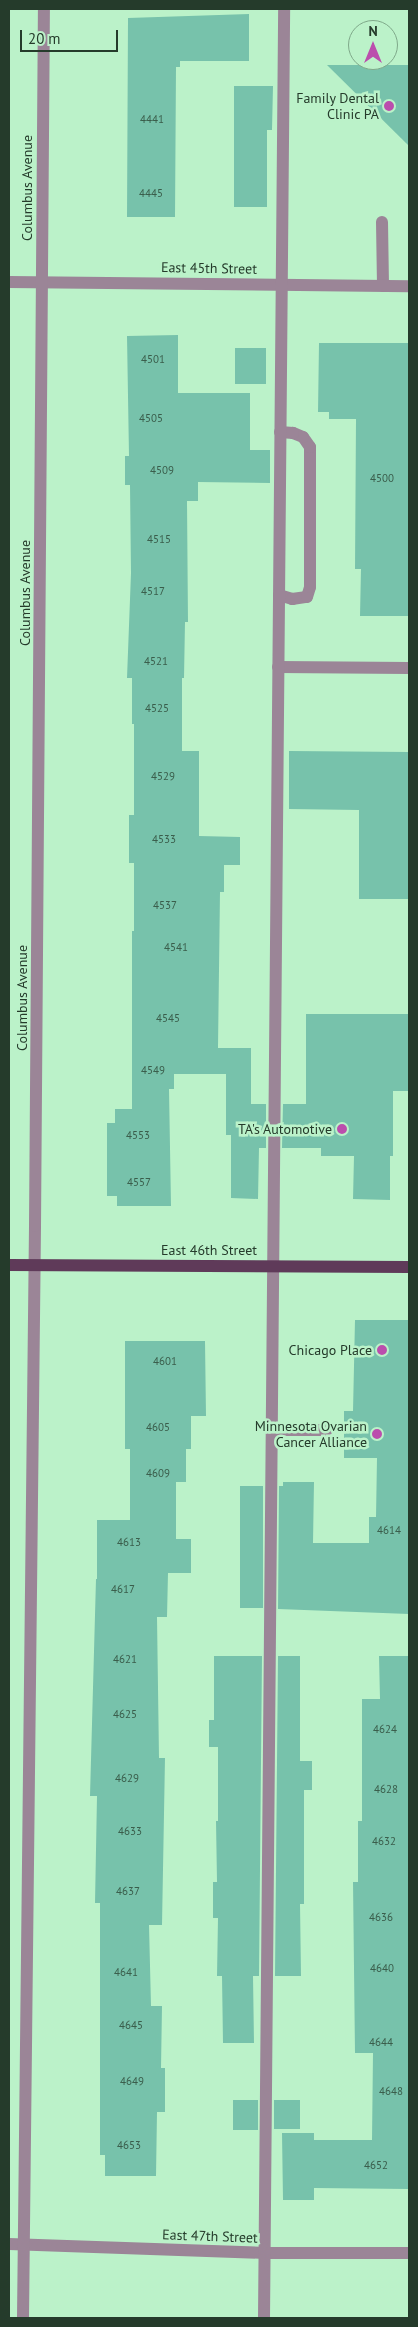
<!DOCTYPE html>
<html>
<head>
<meta charset="utf-8">
<style>
	body { margin:0 }
	#map { position:relative; width:418px; height:2327px; overflow:hidden; background:#bbf2c9; font-family:"PT Sans",sans-serif }
	div>[style] { position:absolute }
	.building>* { inset:0; background:#77c2ab; transform-origin:0 0 }
	.minor>* { height:12px; margin:-6px; padding:0 6px; transform-origin:6px; border-radius:6px; background:#9b8597 }
	.major>* { height:12px; margin:-6px; padding:0 6px; transform-origin:6px; border-radius:6px; background:#5f3a59 }
	.dots>* { width:14px; height:14px; translate:-50% -50%; box-sizing:border-box; border:2px solid #bbf2c9; border-radius:50% }
	span { translate:-50% -50%; white-space:nowrap; text-align:center; line-height:1.15; -webkit-text-stroke:5px #bbf2c9; paint-order:stroke }
	.number-label { font-size:11px; color:#3a5d4b }
	.number-label span { -webkit-text-stroke-width:0 }
	.poi-label { font-size:14px; color:#253b2b }
	.right { translate:-100% -50%; text-align:right }
	.street-label { font-size:14px; color:#253b2b }
	.frame { position:absolute; inset:0; border:10px solid #253b2b; pointer-events:none }
	.north { position:absolute; left:348px; top:20px; width:50px; height:50px; box-sizing:border-box; background:#bbf2c9; border:1px solid #7fa98a; border-radius:50%; rotate:0deg; font-size:14px; font-weight:700; line-height:20px; text-align:center; color:#253b2b }
	.north::after { content:''; display:block; margin:auto; width:18px; height:22px; background:#bb4ead; clip-path:polygon(50% 0,100% 100%,50% 72%,0 100%) }
	.scale { position:absolute; left:20px; top:30px; width:98px; height:22px; box-sizing:border-box; border:2px solid #253b2b; border-top:0; padding-left:6px; font-size:15px; line-height:18px; white-space:nowrap; color:#253b2b; -webkit-text-stroke:4px #bbf2c9; paint-order:stroke }
</style>
</head>
<body>
<div id="map">
	<div class="building">
		<i style="clip-path:polygon(249px 14px,249px 61px,180px 61px,180px 67px,176px 67px,175px 217px,127px 217px,128px 18px)"></i>
		<i style="clip-path:polygon(327px 65px,409px 65px,409px 146px)"></i>
		<i style="clip-path:polygon(234px 86px,273px 86px,272px 130px,267px 130px,267px 207px,234px 207px)"></i>
		<i style="clip-path:polygon(178px 335px,178px 393px,250px 393px,250px 450px,270px 450px,270px 483px,198px 482px,198px 501px,187px 501px,188px 622px,185px 622px,184px 678px,182px 678px,182px 751px,199px 751px,199px 836px,240px 837px,240px 865px,224px 865px,224px 892px,220px 892px,218px 1048px,251px 1048px,251px 1104px,266px 1104px,266px 1148px,259px 1148px,258px 1199px,231px 1198px,231px 1135px,226px 1135px,226px 1074px,174px 1074px,174px 1089px,169px 1089px,171px 1206px,117px 1206px,117px 1196px,107px 1196px,107px 1123px,115px 1123px,115px 1109px,132px 1109px,132px 931px,134px 931px,134px 863px,129px 863px,129px 815px,134px 815px,134px 724px,132px 724px,132px 678px,127px 678px,131px 573px,130px 485px,125px 485px,125px 456px,129px 456px,127px 336px)"></i>
		<i style="clip-path:polygon(319px 343px,409px 343px,409px 616px,360px 616px,361px 569px,355px 569px,356px 419px,329px 419px,329px 412px,318px 412px)"></i>
		<i style="left:235px;top:348px;width:31px;height:36px"></i>
		<i style="clip-path:polygon(289px 751px,409px 752px,409px 899px,359px 899px,359px 810px,289px 809px)"></i>
		<i style="clip-path:polygon(306px 1014px,409px 1014px,409px 1091px,393px 1091px,393px 1156px,390px 1156px,390px 1200px,353px 1199px,354px 1156px,321px 1156px,321px 1148px,282px 1148px,283px 1104px,306px 1104px)"></i>
		<i style="clip-path:polygon(355px 1320px,408px 1320px,409px 1614px,278px 1609px,279px 1486px,283px 1486px,283px 1482px,314px 1482px,313px 1543px,369px 1543px,369px 1517px,376px 1517px,377px 1458px,344px 1458px,344px 1411px,353px 1411px)"></i>
		<i style="clip-path:polygon(125px 1341px,205px 1341px,206px 1416px,191px 1416px,191px 1449px,186px 1449px,186px 1482px,176px 1482px,176px 1539px,191px 1539px,191px 1573px,168px 1573px,167px 1617px,157px 1617px,159px 1758px,165px 1758px,162px 1925px,149px 1925px,151px 2006px,162px 2006px,161px 2068px,165px 2068px,165px 2112px,157px 2112px,156px 2176px,105px 2176px,105px 2155px,100px 2155px,100px 1903px,95px 1903px,97px 1796px,90px 1796px,96px 1579px,97px 1579px,97px 1520px,130px 1520px,130px 1449px,125px 1449px)"></i>
		<i style="left:240px;top:1486px;width:23px;height:122px"></i>
		<i style="clip-path:polygon(214px 1656px,262px 1656px,259px 1976px,253px 1976px,254px 2043px,223px 2043px,222px 1976px,217px 1976px,218px 1918px,213px 1918px,213px 1882px,217px 1882px,216px 1821px,218px 1821px,218px 1747px,209px 1747px,209px 1720px,214px 1720px)"></i>
		<i style="clip-path:polygon(278px 1656px,300px 1656px,300px 1761px,312px 1761px,312px 1790px,304px 1790px,304px 1904px,300px 1904px,301px 1976px,275px 1976px)"></i>
		<i style="clip-path:polygon(379px 1656px,409px 1656px,409px 2189px,314px 2188px,314px 2200px,283px 2200px,282px 2133px,314px 2133px,314px 2140px,372px 2140px,373px 2053px,355px 2053px,353px 1882px,358px 1882px,358px 1821px,362px 1821px,362px 1699px,380px 1699px)"></i>
		<i style="left:233px;top:2100px;width:25px;height:30px"></i>
		<i style="left:274px;top:2100px;width:26px;height:29px"></i>
	</div>
	<div class="minor">
		<i style="left:382px;top:222px;width:64px;rotate:89.1deg"></i>
		<i style="left:9px;top:282px;width:400px;rotate:0.6deg"></i>
		<i style="left:279px;top:595px;width:14px;rotate:17deg"></i>
		<i style="left:292px;top:599px;width:15px;rotate:-8deg"></i>
		<i style="left:307px;top:597px;width:10px;rotate:-73deg"></i>
		<i style="left:310px;top:587px;width:140px;rotate:-90deg"></i>
		<i style="left:310px;top:447px;width:12px;rotate:-125deg"></i>
		<i style="left:303px;top:437px;width:11px;rotate:-158deg"></i>
		<i style="left:293px;top:433px;width:13px;rotate:-176deg"></i>
		<i style="left:278px;top:667px;width:131px;rotate:0.4deg"></i>
		<i style="left:271px;top:1430px;width:56px"></i>
		<i style="left:9px;top:2244px;width:256px;rotate:2deg"></i>
		<i style="left:265px;top:2253px;width:144px"></i>
		<i style="left:23px;top:2318px;width:1092px;rotate:-89.37deg"></i>
		<i style="left:35px;top:1226px;width:1217px;rotate:-89.58deg"></i>
		<i style="left:264px;top:2318px;width:2309px;rotate:-89.5deg"></i>
	</div>
	<div class="major">
		<i style="left:9px;top:1265px;width:400px;rotate:0.3deg"></i>
	</div>
	<div class="dots">
		<i style="left:389px;top:106px;background:#bb4ead"></i>
		<i style="left:342px;top:1129px;background:#bb4ead"></i>
		<i style="left:382px;top:1350px;background:#bb4ead"></i>
		<i style="left:377px;top:1434px;background:#bb4ead"></i>
	</div>
	<div class="number-label">
		<span style="left:152px;top:119px">4441</span>
		<span style="left:151px;top:193px">4445</span>
		<span style="left:153px;top:359px">4501</span>
		<span style="left:151px;top:418px">4505</span>
		<span style="left:162px;top:470px">4509</span>
		<span style="left:382px;top:478px">4500</span>
		<span style="left:159px;top:539px">4515</span>
		<span style="left:153px;top:591px">4517</span>
		<span style="left:156px;top:661px">4521</span>
		<span style="left:157px;top:708px">4525</span>
		<span style="left:163px;top:776px">4529</span>
		<span style="left:164px;top:839px">4533</span>
		<span style="left:165px;top:905px">4537</span>
		<span style="left:176px;top:947px">4541</span>
		<span style="left:168px;top:1018px">4545</span>
		<span style="left:153px;top:1070px">4549</span>
		<span style="left:138px;top:1135px">4553</span>
		<span style="left:139px;top:1182px">4557</span>
		<span style="left:165px;top:1361px">4601</span>
		<span style="left:158px;top:1427px">4605</span>
		<span style="left:158px;top:1473px">4609</span>
		<span style="left:389px;top:1530px">4614</span>
		<span style="left:129px;top:1542px">4613</span>
		<span style="left:123px;top:1589px">4617</span>
		<span style="left:125px;top:1659px">4621</span>
		<span style="left:125px;top:1714px">4625</span>
		<span style="left:385px;top:1729px">4624</span>
		<span style="left:127px;top:1778px">4629</span>
		<span style="left:386px;top:1789px">4628</span>
		<span style="left:130px;top:1831px">4633</span>
		<span style="left:384px;top:1841px">4632</span>
		<span style="left:128px;top:1891px">4637</span>
		<span style="left:381px;top:1917px">4636</span>
		<span style="left:382px;top:1968px">4640</span>
		<span style="left:126px;top:1972px">4641</span>
		<span style="left:131px;top:2025px">4645</span>
		<span style="left:381px;top:2042px">4644</span>
		<span style="left:132px;top:2081px">4649</span>
		<span style="left:391px;top:2091px">4648</span>
		<span style="left:129px;top:2145px">4653</span>
		<span style="left:376px;top:2165px">4652</span>
	</div>
	<div class="poi-label">
		<span class="right" style="left:379px;top:106px">Family Dental<br>Clinic PA</span>
		<span class="right" style="left:332px;top:1129px">TA's Automotive</span>
		<span class="right" style="left:372px;top:1350px">Chicago Place</span>
		<span class="right" style="left:367px;top:1434px">Minnesota Ovarian<br>Cancer Alliance</span>
	</div>
	<div class="street-label">
		<span style="left:27px;top:188px;rotate:-90deg">Columbus Avenue</span>
		<span style="left:209px;top:268px;rotate:1deg">East 45th Street</span>
		<span style="left:25px;top:593px;rotate:-90deg">Columbus Avenue</span>
		<span style="left:22px;top:998px;rotate:-90deg">Columbus Avenue</span>
		<span style="left:209px;top:1250px">East 46th Street</span>
		<span style="left:210px;top:2236px;rotate:2deg">East 47th Street</span>
	</div>
	<div class="frame"></div>
	<div class="north">N</div>
	<div class="scale">20 m</div>
</div>
</body>
</html>
